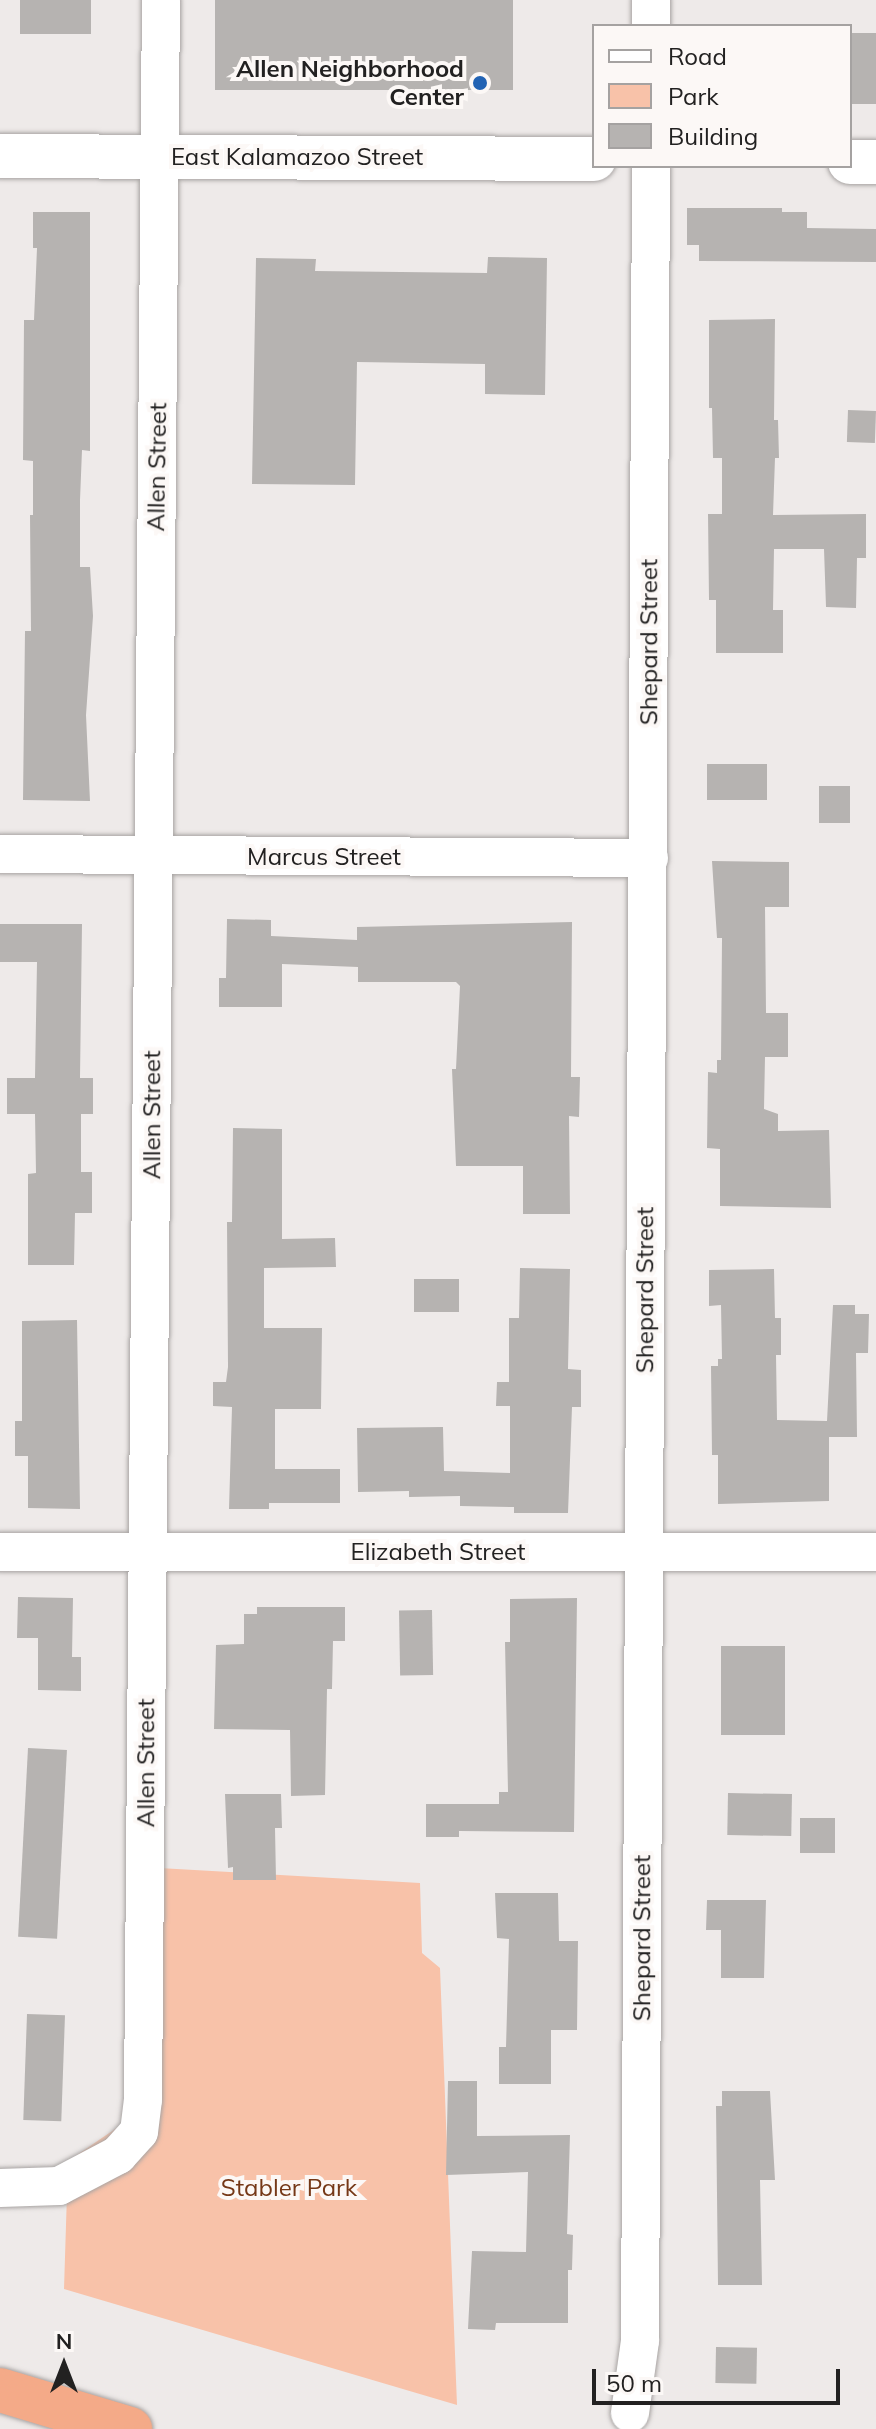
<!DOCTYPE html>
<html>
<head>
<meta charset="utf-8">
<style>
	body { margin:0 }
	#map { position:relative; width:876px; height:2429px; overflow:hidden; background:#eeeae9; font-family:Mulish,sans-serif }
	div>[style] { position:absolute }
	.green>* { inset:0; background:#f8c2a9 }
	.building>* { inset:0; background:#b6b3b1; transform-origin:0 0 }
	.roads { filter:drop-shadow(0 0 2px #a8a4a3) drop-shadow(0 0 2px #a8a4a3) }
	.minor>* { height:38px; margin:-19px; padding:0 19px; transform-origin:19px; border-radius:19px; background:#fff }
	.tertiary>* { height:44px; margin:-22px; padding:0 22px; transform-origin:22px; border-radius:22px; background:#fff }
	.motorway>* { height:44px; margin:-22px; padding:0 22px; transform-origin:22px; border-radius:22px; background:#f4aa88 }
	.dots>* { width:22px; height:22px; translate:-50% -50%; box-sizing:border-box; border:4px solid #fcf8f6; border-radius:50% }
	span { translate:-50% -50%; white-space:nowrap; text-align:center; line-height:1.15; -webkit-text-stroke:8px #fcf8f6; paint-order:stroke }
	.poi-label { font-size:24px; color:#222121; font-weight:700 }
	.right { translate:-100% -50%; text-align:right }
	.street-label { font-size:24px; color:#222121 }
	.park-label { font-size:24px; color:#753817 }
	.legend { position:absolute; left:592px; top:24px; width:260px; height:144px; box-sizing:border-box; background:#fcf8f6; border:2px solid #a5a2a1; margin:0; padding:10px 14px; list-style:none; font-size:24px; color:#222121 }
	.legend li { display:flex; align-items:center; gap:16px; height:40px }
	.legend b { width:40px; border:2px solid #a5a2a1 }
	.north { position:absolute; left:24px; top:2325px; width:80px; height:80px; -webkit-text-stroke:6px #fcf8f6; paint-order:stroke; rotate:0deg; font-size:22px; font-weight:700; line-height:32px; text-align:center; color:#222121 }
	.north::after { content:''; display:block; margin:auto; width:28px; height:36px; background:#222121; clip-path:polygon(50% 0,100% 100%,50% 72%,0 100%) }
	.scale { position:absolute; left:592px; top:2369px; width:248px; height:36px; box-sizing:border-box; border:4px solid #222121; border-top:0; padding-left:10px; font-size:24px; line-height:28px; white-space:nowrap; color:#222121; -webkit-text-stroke:6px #fcf8f6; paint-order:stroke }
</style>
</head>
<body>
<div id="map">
	<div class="green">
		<i style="clip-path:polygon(159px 1868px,420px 1883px,422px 1953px,440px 1968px,457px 2405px,64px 2289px,68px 2161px,152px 2104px)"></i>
	</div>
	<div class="building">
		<i style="left:20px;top:0;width:71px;height:34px"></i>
		<i style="left:215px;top:0;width:298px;height:90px"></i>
		<i style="left:876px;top:33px;width:71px;height:26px;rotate:90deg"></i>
		<i style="clip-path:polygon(687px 208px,782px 208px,782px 212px,807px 212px,807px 228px,876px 229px,876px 262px,699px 261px,699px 245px,687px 245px)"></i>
		<i style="clip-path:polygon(33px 212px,90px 212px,90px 451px,82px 450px,80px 500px,80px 567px,90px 567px,93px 616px,86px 715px,90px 801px,23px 800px,25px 631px,31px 631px,30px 515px,33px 515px,33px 461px,23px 460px,24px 320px,34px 320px,37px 248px,33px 248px)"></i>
		<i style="clip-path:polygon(488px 257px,547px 258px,545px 395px,485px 394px,485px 364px,357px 362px,355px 485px,252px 484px,256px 258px,316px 259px,315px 271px,487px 273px)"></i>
		<i style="clip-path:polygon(775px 319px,774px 420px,778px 420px,779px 458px,775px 458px,773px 515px,866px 514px,866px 558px,857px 558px,856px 608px,826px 607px,824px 549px,774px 549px,773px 610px,783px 610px,783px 653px,716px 653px,716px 600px,709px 600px,708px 514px,722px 514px,722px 458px,713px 458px,712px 408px,709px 408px,709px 320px)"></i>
		<i style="left:848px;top:410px;width:28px;height:32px;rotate:2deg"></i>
		<i style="left:707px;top:764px;width:60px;height:36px"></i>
		<i style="left:819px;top:786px;width:31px;height:37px"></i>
		<i style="clip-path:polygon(712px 861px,789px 862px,789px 907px,765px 907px,766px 1013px,788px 1013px,788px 1057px,765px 1057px,764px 1109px,778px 1114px,778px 1131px,829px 1130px,831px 1208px,720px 1206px,720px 1149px,707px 1148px,708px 1072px,717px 1073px,717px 1060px,721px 1060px,722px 938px,717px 938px)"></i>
		<i style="clip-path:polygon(227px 919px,271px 920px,271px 936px,357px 940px,357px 927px,572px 922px,571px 1077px,580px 1077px,579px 1117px,569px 1116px,570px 1214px,523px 1214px,523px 1166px,456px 1166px,452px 1069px,456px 1069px,460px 986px,456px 982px,358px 982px,358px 967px,282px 964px,282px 1007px,219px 1007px,219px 978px,226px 978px)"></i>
		<i style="clip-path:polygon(0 924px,82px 924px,80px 1078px,93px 1078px,93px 1114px,81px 1114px,81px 1172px,92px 1172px,92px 1213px,75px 1213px,74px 1265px,28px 1265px,28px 1174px,36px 1173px,35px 1114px,7px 1114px,7px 1078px,35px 1078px,37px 962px,0 962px)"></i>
		<i style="clip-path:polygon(233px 1128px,282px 1129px,282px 1239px,335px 1238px,336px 1267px,264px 1268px,264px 1328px,322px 1328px,321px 1409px,275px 1409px,275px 1469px,340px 1469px,340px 1503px,269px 1503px,269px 1509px,229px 1509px,232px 1407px,213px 1406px,213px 1382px,226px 1382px,228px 1367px,227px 1222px,232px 1222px)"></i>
		<i style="clip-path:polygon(520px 1268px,570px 1269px,568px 1369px,581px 1370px,581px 1407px,572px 1407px,568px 1513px,514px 1513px,514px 1507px,460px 1506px,460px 1496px,409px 1497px,409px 1491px,358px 1492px,357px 1428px,443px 1427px,444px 1471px,510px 1473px,510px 1406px,496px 1406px,497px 1382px,509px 1382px,509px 1318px,519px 1318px)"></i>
		<i style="clip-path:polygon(774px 1269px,775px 1318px,781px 1318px,781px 1355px,776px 1355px,777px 1420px,827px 1421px,833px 1305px,855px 1305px,855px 1314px,869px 1314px,868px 1353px,856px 1353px,857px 1437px,829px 1437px,829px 1501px,718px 1504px,718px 1455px,712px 1455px,711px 1366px,718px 1366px,718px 1359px,722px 1359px,721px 1305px,709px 1306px,709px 1270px)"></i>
		<i style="left:414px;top:1279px;width:45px;height:33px"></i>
		<i style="clip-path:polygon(77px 1320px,80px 1509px,28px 1508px,28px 1456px,15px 1456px,15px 1421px,22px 1421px,22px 1321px)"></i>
		<i style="clip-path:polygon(18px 1597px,73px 1598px,72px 1657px,81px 1657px,81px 1691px,38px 1690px,38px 1638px,17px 1638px)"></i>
		<i style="clip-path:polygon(577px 1598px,574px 1832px,459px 1831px,459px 1837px,426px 1837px,426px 1804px,499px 1804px,499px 1792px,508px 1792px,505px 1642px,510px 1642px,510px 1599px)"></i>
		<i style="clip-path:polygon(257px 1607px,345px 1607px,345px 1641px,333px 1641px,332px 1689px,327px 1689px,325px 1795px,291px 1796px,290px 1730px,214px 1729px,216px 1645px,244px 1644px,244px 1614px,257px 1614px)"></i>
		<i style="left:432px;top:1610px;width:65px;height:33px;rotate:89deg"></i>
		<i style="left:721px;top:1646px;width:64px;height:89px"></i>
		<i style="left:28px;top:1748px;width:39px;height:189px;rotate:3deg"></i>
		<i style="left:728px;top:1793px;width:64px;height:42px;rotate:1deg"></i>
		<i style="clip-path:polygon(225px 1794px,281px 1794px,282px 1828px,275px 1828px,276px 1880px,233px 1880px,233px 1867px,228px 1868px)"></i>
		<i style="left:800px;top:1818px;width:35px;height:35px"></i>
		<i style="clip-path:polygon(495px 1893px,558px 1893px,559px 1941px,578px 1941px,577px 2030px,551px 2030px,551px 2084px,499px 2084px,499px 2047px,506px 2047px,509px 1939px,497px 1938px)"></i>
		<i style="clip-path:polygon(707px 1900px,766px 1900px,764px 1978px,721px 1978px,721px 1930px,706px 1930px)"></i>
		<i style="left:27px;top:2014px;width:38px;height:106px;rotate:2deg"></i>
		<i style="clip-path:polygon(448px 2081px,477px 2081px,477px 2136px,570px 2135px,567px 2234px,573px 2235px,572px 2270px,568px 2270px,568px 2323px,496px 2323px,495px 2330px,468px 2329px,472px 2251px,526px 2252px,528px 2172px,446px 2175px)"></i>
		<i style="clip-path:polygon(722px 2091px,770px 2091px,775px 2180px,760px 2180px,762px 2285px,718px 2285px,716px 2106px,722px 2106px)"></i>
		<i style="left:716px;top:2347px;width:41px;height:36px;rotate:1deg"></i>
	</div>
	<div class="roads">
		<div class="minor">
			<i style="left:651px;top:0;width:26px;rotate:90deg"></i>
			<i style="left:0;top:854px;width:649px;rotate:0.35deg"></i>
			<i style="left:0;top:1552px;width:876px"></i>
			<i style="left:0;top:2188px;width:59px;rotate:-1.9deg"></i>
			<i style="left:59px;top:2186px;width:67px;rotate:-27.7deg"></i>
			<i style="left:118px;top:2155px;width:31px;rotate:-48deg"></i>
			<i style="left:139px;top:2132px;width:32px;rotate:-83deg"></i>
			<i style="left:143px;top:2100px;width:2100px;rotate:-89.51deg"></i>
			<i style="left:630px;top:2413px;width:73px;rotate:-82.1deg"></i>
			<i style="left:640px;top:2341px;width:2175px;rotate:-89.71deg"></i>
		</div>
		<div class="tertiary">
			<i style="left:0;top:156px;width:594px;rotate:0.29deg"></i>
			<i style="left:850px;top:162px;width:26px"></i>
		</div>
		<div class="motorway">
			<i style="left:0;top:2390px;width:136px;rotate:16.7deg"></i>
		</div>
	</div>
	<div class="dots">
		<i style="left:480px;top:83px;background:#2263b4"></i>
	</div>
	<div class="poi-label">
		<span class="right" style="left:464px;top:83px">Allen Neighborhood<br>Center</span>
	</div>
	<div class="street-label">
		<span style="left:297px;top:157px">East Kalamazoo Street</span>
		<span style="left:157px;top:467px;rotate:-89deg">Allen Street</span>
		<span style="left:649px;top:642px;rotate:-90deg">Shepard Street</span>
		<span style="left:324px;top:857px">Marcus Street</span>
		<span style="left:152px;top:1115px;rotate:-90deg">Allen Street</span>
		<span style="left:645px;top:1290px;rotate:-90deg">Shepard Street</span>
		<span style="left:438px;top:1552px">Elizabeth Street</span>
		<span style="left:146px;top:1763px;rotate:-90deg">Allen Street</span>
		<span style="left:642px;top:1938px;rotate:-90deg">Shepard Street</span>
	</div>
	<div class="park-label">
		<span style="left:289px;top:2188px">Stabler Park</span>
	</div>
	<ul class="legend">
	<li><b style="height:10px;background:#fff"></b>Road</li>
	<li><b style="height:22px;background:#f8c2a9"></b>Park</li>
	<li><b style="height:22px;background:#b6b3b1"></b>Building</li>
	</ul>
	<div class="north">N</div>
	<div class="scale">50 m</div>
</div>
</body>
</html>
